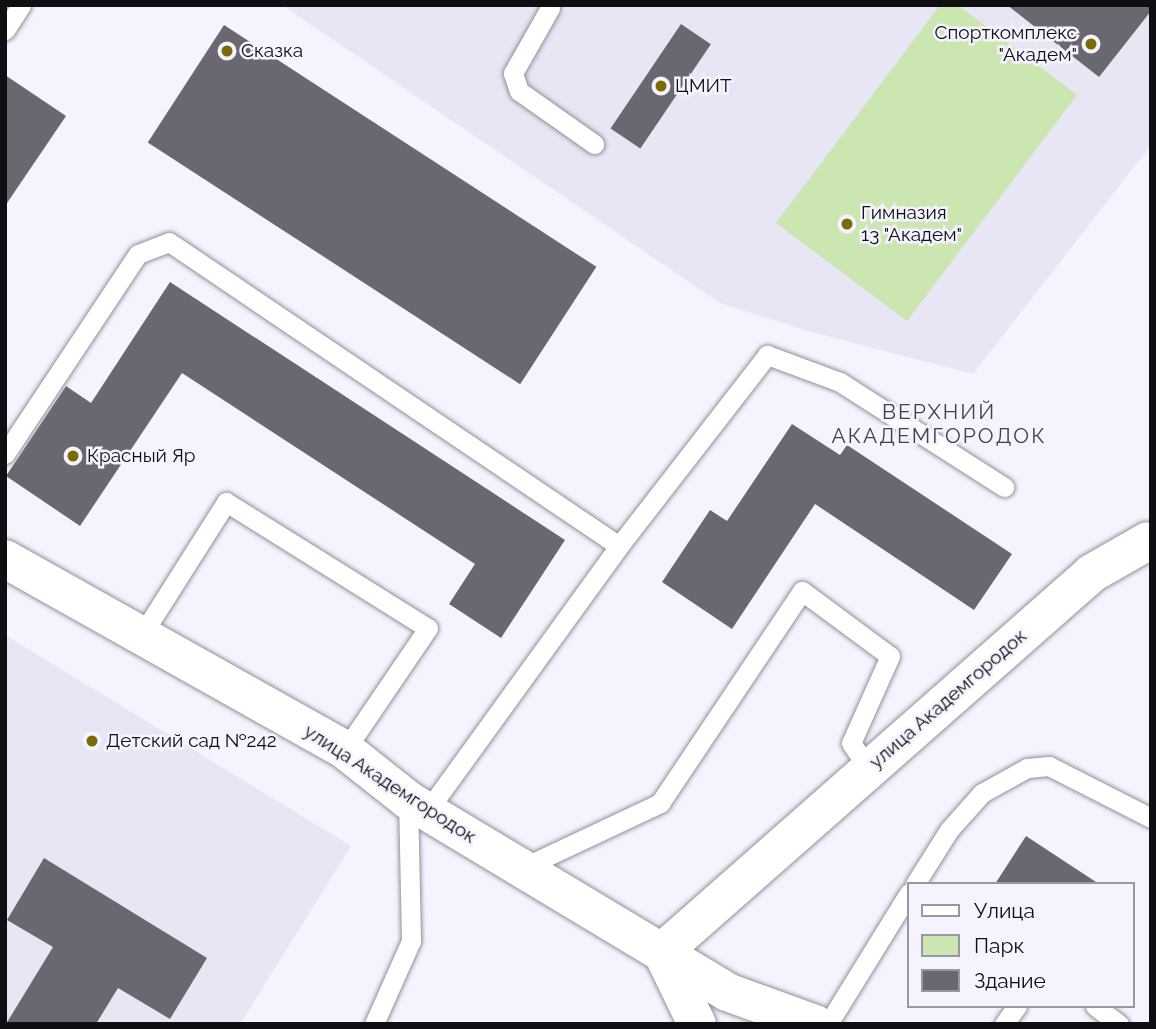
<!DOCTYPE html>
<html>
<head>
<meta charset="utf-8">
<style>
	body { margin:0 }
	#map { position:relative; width:1156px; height:1029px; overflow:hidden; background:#f5f3fd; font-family:Raleway,sans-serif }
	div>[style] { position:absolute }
	.built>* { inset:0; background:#e8e5f5 }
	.green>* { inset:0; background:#cbe6b0 }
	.building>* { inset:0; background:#696770; transform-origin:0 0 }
	.roads { filter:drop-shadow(0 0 2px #92909a) drop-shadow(0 0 2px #92909a) }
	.lane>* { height:19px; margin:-9.5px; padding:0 9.5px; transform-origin:9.5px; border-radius:9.5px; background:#fff }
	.street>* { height:38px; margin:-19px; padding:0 19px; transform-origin:19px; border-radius:19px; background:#fff }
	.dots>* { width:19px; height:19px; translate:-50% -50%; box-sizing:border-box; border:4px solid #f5f3fd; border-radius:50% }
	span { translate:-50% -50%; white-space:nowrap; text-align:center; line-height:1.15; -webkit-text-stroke:5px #f5f3fd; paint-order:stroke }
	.poi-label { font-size:19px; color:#0f0e12 }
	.right { translate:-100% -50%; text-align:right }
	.left { translate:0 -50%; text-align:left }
	.street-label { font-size:19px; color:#0f0e12 }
	.neighbourhood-label { font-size:21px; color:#424149; letter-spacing:2px }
	.frame { position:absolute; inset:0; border:7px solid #0f0e12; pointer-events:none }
	.legend { position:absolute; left:907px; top:882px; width:228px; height:126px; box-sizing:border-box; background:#f5f3fd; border:2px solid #99979f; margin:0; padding:9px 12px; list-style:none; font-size:21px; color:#0f0e12 }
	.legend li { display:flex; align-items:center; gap:14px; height:35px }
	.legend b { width:35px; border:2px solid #99979f }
</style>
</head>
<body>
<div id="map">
	<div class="built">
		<i style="clip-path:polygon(282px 5px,1151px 5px,1151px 145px,973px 374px,808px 331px,720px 303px)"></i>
		<i style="clip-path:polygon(5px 635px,351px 846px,240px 1024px,5px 1024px)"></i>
	</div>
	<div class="green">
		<i style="clip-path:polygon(940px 5px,958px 5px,1077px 95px,907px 321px,776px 223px)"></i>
	</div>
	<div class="building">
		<i style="clip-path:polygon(1007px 5px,1151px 5px,1151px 11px,1099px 77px)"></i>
		<i style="left:681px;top:24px;width:36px;height:126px;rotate:34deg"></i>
		<i style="left:224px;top:25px;width:444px;height:140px;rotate:33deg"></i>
		<i style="clip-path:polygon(5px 75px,66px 116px,5px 206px)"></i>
		<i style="clip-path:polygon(170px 282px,565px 540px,501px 638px,449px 604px,475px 564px,182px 373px,80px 526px,6px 476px,66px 386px,91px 403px)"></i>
		<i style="clip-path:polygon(792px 424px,840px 455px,847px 445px,1012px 554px,974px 610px,815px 504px,732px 629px,662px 582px,710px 510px,727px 521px)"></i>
		<i style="clip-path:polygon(1026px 836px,1099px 884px,995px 884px)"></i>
		<i style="clip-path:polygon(44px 858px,207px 958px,170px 1019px,118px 988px,96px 1024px,6px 1024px,53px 947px,7px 920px)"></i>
	</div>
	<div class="roads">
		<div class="lane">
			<i style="left:550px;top:8px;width:75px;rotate:119.6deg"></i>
			<i style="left:513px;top:73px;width:19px;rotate:72deg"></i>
			<i style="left:519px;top:91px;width:92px;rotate:35.2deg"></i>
			<i style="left:5px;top:30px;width:30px;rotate:-57deg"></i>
			<i style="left:5px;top:454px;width:240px;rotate:-56.4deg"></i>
			<i style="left:138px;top:254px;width:33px;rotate:-21deg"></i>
			<i style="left:169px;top:242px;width:543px;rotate:34.04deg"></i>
			<i style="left:619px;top:546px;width:327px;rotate:125.9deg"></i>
			<i style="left:619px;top:546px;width:242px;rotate:-52.2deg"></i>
			<i style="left:767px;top:355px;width:78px;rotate:20.3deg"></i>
			<i style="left:840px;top:382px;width:195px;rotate:32.6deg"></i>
			<i style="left:143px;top:633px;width:155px;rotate:-57.6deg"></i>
			<i style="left:226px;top:502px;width:238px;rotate:32deg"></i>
			<i style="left:428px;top:628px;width:148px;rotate:124.2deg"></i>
			<i style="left:522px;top:868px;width:153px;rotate:-25.2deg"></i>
			<i style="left:660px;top:803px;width:255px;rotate:-56.2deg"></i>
			<i style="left:802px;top:591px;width:109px;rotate:36.5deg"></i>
			<i style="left:890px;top:656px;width:95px;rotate:114.1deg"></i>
			<i style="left:851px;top:743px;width:32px;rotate:55deg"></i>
			<i style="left:915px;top:884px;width:64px;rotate:-57.8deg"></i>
			<i style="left:949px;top:830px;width:50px;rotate:-48.3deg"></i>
			<i style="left:982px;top:793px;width:51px;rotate:-29.1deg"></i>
			<i style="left:1027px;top:768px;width:22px;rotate:-5deg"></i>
			<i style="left:1049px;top:766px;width:114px;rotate:27deg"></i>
			<i style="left:1095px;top:1006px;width:30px;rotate:37deg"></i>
			<i style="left:374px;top:1024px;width:91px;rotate:-66deg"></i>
			<i style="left:411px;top:941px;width:141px;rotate:-91.2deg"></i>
			<i style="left:828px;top:1024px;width:154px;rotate:-58.3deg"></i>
			<i style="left:1004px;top:1024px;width:22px;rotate:-54deg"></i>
		</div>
		<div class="street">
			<i style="left:5px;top:559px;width:390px;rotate:29.3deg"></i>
			<i style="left:345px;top:750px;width:80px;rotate:38.4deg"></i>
			<i style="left:408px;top:800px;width:372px;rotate:31deg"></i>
			<i style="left:727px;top:992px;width:94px;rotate:20deg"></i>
			<i style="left:662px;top:952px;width:573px;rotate:-41.39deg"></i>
			<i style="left:1092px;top:573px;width:64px;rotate:-29.7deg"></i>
			<i style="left:662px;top:952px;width:80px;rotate:64.1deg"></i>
		</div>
	</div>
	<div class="dots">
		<i style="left:1091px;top:44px;background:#7a6b04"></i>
		<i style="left:227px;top:51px;background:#7a6b04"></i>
		<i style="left:661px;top:86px;background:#7a6b04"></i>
		<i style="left:847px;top:224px;background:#7a6b04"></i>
		<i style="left:73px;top:456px;background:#7a6b04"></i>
		<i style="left:92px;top:741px;background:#7a6b04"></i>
	</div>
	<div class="poi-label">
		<span class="right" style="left:1077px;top:44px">Спорткомплекс<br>"Академ"</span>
		<span class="left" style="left:241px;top:51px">Сказка</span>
		<span class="left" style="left:675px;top:86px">ЦМИТ</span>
		<span class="left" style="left:861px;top:224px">Гимназия<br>13 "Академ"</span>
		<span class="left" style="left:87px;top:456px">Красный Яр</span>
		<span class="left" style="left:106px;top:741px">Детский сад №242</span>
	</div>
	<div class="street-label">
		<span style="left:948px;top:699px;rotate:-41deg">улица Академгородок</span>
		<span style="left:390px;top:784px;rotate:33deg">улица Академгородок</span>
	</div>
	<div class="neighbourhood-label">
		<span style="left:939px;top:424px">ВЕРХНИЙ<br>АКАДЕМГОРОДОК</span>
	</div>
	<div class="frame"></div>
	<ul class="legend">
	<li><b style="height:9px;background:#fff"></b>Улица</li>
	<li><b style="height:19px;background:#cbe6b0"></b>Парк</li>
	<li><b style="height:19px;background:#696770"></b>Здание</li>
	</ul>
</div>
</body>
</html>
